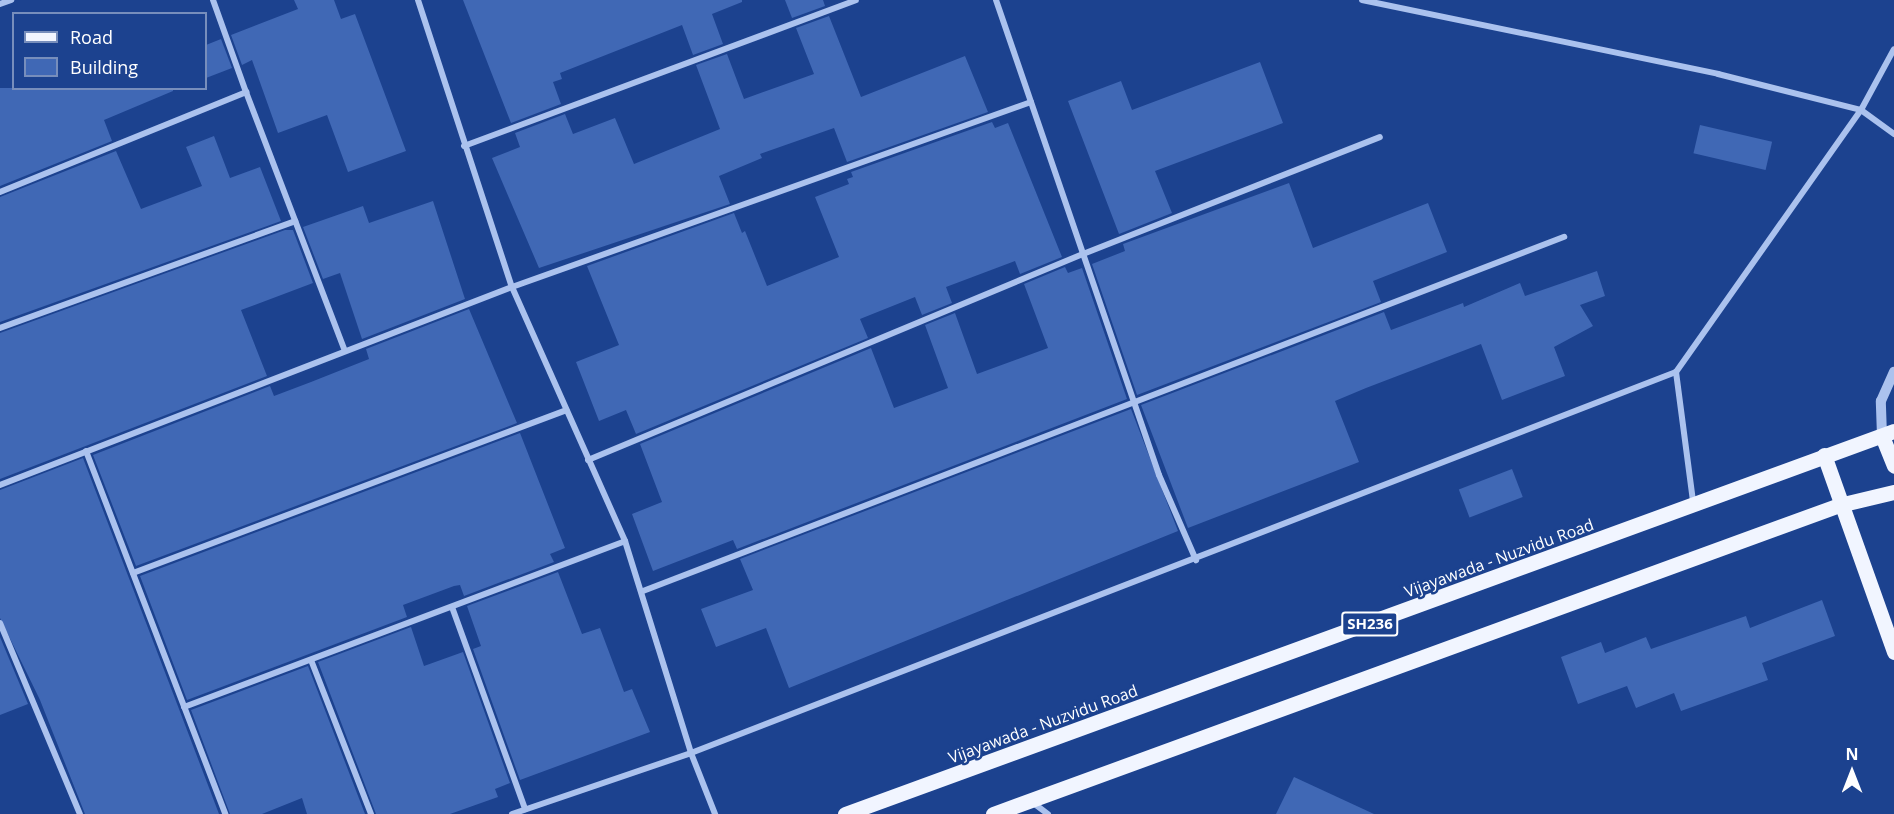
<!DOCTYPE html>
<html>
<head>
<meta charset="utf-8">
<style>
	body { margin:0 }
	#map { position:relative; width:1894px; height:814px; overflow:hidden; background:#1c428f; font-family:"Open Sans",sans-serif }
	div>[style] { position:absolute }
	.building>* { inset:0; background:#4068b5; transform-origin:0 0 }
	.minor>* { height:6px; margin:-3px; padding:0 3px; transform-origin:3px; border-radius:3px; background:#abc2ee }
	.tertiary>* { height:10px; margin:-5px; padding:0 5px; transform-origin:5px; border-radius:5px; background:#abc2ee }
	.primary>* { height:15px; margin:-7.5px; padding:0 7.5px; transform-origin:7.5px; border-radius:7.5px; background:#f1f5ff }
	span { translate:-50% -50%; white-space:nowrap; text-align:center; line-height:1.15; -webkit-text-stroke:5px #1c428f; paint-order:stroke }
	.shield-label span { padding:2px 4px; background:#1c428f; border:2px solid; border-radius:4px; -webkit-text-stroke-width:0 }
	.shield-label { font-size:15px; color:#fff; font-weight:700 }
	.street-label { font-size:16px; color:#fff }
	.legend { position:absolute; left:12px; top:12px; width:195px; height:78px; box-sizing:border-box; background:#1c428f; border:2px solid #778ebc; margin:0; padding:8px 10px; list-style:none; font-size:18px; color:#fff }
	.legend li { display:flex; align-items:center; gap:12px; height:30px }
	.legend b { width:30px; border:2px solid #778ebc }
	.north { position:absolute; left:1822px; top:742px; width:60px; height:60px; -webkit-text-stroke:4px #1c428f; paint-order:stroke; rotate:0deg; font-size:16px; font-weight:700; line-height:24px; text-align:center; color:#fff }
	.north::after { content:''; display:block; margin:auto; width:21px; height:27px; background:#fff; clip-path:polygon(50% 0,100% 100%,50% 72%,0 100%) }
</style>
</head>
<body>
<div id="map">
	<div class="building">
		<i style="clip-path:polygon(294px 0,334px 0,341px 19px,355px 14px,406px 151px,348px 172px,327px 115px,278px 133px,252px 60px,242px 65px,231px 35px,298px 9px)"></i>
		<i style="clip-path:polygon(463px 0,742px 0,742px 2px,712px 14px,723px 44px,693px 55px,682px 25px,560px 73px,562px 79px,553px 82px,561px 104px,511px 123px)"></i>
		<i style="clip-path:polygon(785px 0,823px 0,825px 6px,792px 18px)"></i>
		<i style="clip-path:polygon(829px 16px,861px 97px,965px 56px,988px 112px,847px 162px,834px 128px,760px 154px,762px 158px,719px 176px,730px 204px,539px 268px,492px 158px,520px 147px,515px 133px,565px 114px,573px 134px,615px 118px,634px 164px,720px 129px,696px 65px,727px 54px,744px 99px,814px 74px,796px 28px)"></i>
		<i style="clip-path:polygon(221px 39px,232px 68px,206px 78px,206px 45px)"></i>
		<i style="clip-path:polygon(1260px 62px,1283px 123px,1155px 171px,1172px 213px,1119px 234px,1068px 101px,1121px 81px,1132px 110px)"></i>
		<i style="clip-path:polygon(0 88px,173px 88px,173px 91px,104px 120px,112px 141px,0 186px)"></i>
		<i style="clip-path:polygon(992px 122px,995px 128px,1008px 123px,1062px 257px,1020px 274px,1015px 261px,946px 287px,952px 303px,922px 315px,915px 297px,860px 319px,868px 338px,636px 434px,626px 410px,599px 421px,576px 362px,619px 345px,587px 266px,734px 213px,742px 233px,745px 231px,767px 286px,839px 257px,815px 197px,849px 184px,847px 179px,853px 177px,851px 172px)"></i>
		<i style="left:1700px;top:125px;width:74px;height:29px;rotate:13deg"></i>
		<i style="clip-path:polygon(214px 136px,230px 178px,260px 167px,281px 221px,0 322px,0 197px,116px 151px,141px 209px,202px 186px,186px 147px)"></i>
		<i style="clip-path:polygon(1289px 183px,1313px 248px,1428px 203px,1447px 252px,1373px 281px,1381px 302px,1137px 395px,1092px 264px,1125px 251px,1123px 244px)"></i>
		<i style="clip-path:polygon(433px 201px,465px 299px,362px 339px,340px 273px,323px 279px,303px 227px,363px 206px,369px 223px)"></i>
		<i style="clip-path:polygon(285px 230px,293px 230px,313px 283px,241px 310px,267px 376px,0 479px,0 333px)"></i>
		<i style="clip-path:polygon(1065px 267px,1068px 273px,1082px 268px,1127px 399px,737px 549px,733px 540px,653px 571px,632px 514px,662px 502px,640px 444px,871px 348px,894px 408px,948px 388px,925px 325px,955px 313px,977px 374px,1048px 348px,1024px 284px)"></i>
		<i style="clip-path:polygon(1597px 271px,1605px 296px,1580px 305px,1593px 326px,1554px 347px,1565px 376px,1502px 400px,1481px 344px,1366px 388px,1335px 401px,1359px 462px,1188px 528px,1141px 405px,1384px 312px,1391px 330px,1463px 303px,1464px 307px,1520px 283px,1525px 296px)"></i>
		<i style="clip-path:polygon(469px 309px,517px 423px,136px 566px,93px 455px,270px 386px,274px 396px,311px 382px,369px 359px,366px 349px)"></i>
		<i style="clip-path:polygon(1131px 409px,1178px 531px,789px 688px,766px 628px,716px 647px,701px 609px,753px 590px,740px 559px)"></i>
		<i style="clip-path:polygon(520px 433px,565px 548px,550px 554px,554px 562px,464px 596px,460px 585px,454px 586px,403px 605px,407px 617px,187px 700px,140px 576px)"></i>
		<i style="clip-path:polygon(83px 458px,179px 709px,219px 814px,85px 814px,40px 700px,0 618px,0 490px)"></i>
		<i style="left:1512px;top:469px;width:30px;height:57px;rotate:69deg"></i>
		<i style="clip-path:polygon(558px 572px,582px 634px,600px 628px,624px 692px,632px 689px,650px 732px,520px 780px,473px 649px,481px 646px,467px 606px)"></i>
		<i style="clip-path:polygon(1822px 600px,1835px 636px,1762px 663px,1768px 680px,1681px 711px,1674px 693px,1636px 708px,1627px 686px,1578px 704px,1561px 657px,1601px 642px,1605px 653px,1646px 637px,1651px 649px,1746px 616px,1750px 628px)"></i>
		<i style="clip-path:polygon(411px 627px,424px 666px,463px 652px,510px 783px,495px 789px,498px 797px,450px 814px,376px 814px,318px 662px)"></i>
		<i style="clip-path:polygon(0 637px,28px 704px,0 715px)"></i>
		<i style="clip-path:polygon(308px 666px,365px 814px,307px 814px,302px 798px,262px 814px,230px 814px,191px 710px)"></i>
		<i style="clip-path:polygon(1294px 777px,1374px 814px,1276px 814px)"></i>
	</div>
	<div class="minor">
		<i style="left:213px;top:0;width:98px;rotate:70.3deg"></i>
		<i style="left:418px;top:0;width:302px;rotate:71.9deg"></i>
		<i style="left:512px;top:287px;width:278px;rotate:66deg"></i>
		<i style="left:625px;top:541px;width:222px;rotate:72.7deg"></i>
		<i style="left:691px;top:753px;width:66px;rotate:68.5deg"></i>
		<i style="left:996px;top:0;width:502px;rotate:71.06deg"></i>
		<i style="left:1159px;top:475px;width:93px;rotate:66.5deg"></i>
		<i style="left:1362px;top:0;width:364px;rotate:11.7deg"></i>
		<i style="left:1718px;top:74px;width:147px;rotate:14.1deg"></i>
		<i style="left:1861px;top:110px;width:41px;rotate:36deg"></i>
		<i style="left:0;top:4px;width:12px;rotate:-20deg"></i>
		<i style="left:464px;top:146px;width:418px;rotate:-20.4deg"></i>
		<i style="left:0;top:192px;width:266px;rotate:-22.1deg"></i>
		<i style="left:246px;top:92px;width:277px;rotate:69.1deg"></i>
		<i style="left:0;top:328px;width:314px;rotate:-19.9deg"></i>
		<i style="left:1676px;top:372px;width:131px;rotate:82.5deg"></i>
		<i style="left:86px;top:451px;width:389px;rotate:69deg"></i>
		<i style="left:588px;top:460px;width:536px;rotate:-22.6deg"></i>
		<i style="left:1083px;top:254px;width:319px;rotate:-21.5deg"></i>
		<i style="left:0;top:485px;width:549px;rotate:-21.14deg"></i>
		<i style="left:512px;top:287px;width:551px;rotate:-19.62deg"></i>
		<i style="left:133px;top:573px;width:463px;rotate:-20.6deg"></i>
		<i style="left:643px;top:591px;width:987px;rotate:-21.03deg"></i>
		<i style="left:452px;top:607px;width:215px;rotate:70.1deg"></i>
		<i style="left:0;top:623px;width:207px;rotate:67.3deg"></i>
		<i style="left:311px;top:660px;width:165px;rotate:68.7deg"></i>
		<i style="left:184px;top:707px;width:471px;rotate:-20.6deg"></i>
		<i style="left:1032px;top:802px;width:20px;rotate:37deg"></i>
		<i style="left:512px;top:814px;width:189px;rotate:-18.8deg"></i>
		<i style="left:691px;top:753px;width:1056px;rotate:-21.15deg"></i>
		<i style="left:1676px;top:372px;width:321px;rotate:-54.8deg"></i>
		<i style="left:1861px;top:110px;width:69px;rotate:-61.6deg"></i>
	</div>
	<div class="tertiary">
		<i style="left:1882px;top:436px;width:35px;rotate:-92deg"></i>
		<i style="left:1881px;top:401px;width:32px;rotate:-66deg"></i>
	</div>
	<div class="primary">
		<i style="left:1882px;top:436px;width:32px;rotate:68deg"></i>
		<i style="left:1824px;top:455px;width:209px;rotate:70.4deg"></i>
		<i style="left:845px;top:814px;width:1117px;rotate:-20.06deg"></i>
		<i style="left:993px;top:814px;width:901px;rotate:-20.06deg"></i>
		<i style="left:1839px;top:505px;width:57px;rotate:-13.3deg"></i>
	</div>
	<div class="shield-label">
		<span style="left:1370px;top:624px">SH236</span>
	</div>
	<div class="street-label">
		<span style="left:1499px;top:558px;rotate:-20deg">Vijayawada - Nuzvidu Road</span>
		<span style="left:1043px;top:724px;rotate:-20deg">Vijayawada - Nuzvidu Road</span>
	</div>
	<ul class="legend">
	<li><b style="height:8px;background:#f1f5ff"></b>Road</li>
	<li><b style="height:16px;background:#4068b5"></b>Building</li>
	</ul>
	<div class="north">N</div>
</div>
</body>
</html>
